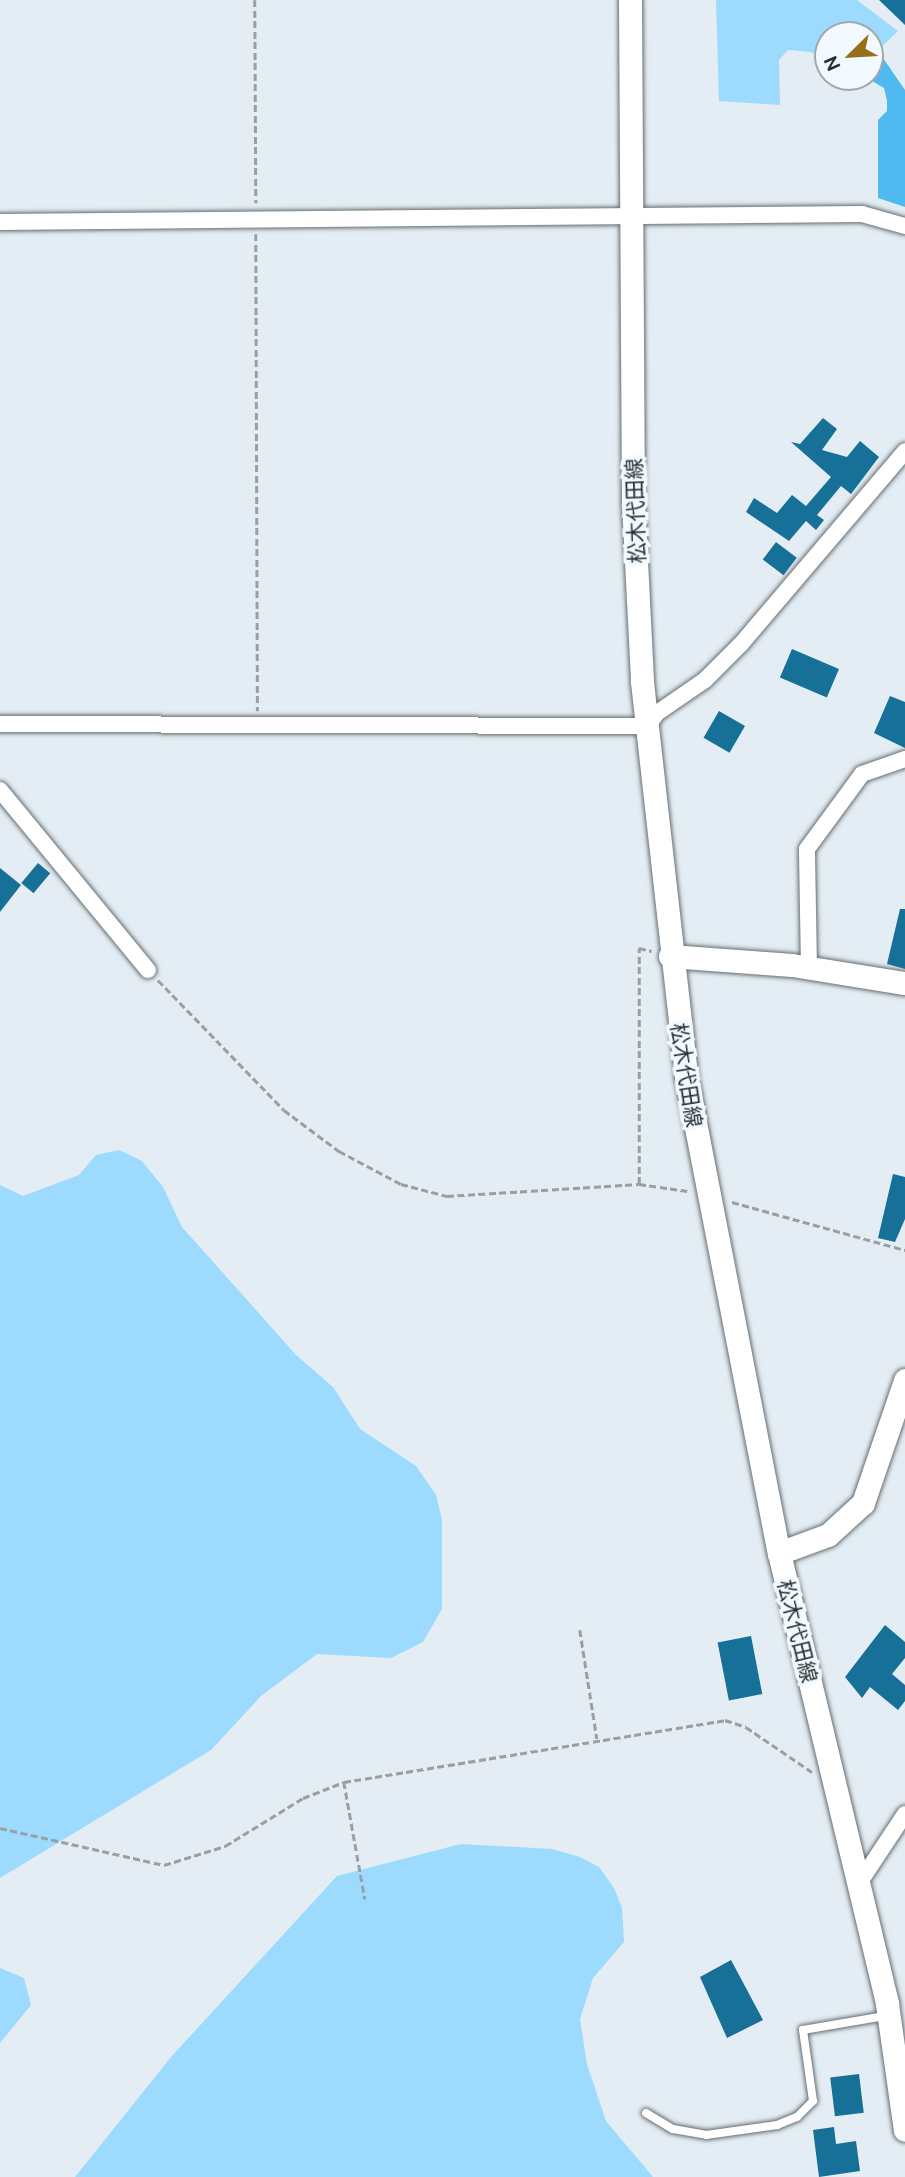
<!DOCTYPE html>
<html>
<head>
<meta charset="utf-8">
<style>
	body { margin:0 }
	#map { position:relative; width:905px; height:2177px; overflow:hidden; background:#e3edf3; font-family:Ubuntu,"Noto Sans JP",sans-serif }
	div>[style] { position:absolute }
	.green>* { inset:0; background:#9ddbfe }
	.water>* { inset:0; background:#4fbaef }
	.building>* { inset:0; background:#177097; transform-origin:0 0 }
	.path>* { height:2.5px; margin-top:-1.25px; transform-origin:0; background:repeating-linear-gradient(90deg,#98a0a4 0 7px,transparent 0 10.5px) }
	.roads { filter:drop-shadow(0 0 2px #666e73) drop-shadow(0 0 2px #666e73) }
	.lane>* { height:8px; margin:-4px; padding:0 4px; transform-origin:4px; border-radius:4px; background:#fff }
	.street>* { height:16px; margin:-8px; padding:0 8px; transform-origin:8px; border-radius:8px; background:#fff }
	.secondary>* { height:23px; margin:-11.5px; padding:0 11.5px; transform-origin:11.5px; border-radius:11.5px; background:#fff }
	span { translate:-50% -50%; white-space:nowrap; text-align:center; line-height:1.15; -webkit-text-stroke:7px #f2faff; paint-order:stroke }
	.street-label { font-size:21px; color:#2a2e30 }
	.north { position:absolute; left:814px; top:21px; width:70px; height:70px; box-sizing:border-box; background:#f2faff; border:2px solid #a2a8ac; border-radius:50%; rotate:246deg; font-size:19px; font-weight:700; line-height:28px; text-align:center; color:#2a2e30 }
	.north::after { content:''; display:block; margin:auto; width:24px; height:32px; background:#957019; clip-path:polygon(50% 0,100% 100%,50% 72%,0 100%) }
</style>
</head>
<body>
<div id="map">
	<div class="green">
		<i style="clip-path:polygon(716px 0,857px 0,898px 31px,870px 58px,870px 35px,828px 35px,828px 61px,811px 52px,788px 50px,779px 60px,780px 105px,719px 101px)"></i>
		<i style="clip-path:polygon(119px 1150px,142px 1161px,163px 1187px,182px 1227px,296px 1355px,333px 1387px,360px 1429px,416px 1466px,436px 1495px,442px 1520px,442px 1609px,423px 1642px,391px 1658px,317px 1654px,261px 1696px,211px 1750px,0 1878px,0 1185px,23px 1196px,79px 1175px,96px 1155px)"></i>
		<i style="clip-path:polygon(461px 1844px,552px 1849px,580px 1857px,599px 1867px,614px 1888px,622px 1908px,624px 1942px,593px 1978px,580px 2019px,587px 2064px,606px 2121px,653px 2177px,75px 2177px,171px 2057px,337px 1876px)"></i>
		<i style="clip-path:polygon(0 1968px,24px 1978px,31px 2005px,0 2043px)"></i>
	</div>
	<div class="water">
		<i style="clip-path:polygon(883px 58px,905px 90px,905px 207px,878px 198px,878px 120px,887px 111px,887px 101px,884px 88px,867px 78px)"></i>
	</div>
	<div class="building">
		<i style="clip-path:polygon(879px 0,905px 0,905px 25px)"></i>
		<i style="clip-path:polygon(823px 418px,837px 429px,822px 450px,847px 457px,860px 441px,879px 457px,851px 494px,841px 486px,817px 515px,824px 520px,816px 530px,806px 521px,789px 541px,746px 512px,754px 498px,777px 513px,792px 495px,806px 506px,831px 477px,791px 442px,800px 444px)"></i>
		<i style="left:776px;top:542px;width:26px;height:22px;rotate:37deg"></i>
		<i style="left:792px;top:649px;width:51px;height:31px;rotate:23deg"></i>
		<i style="clip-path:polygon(890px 696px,905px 702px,905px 748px,874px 733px)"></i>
		<i style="left:719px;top:711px;width:30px;height:31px;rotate:30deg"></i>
		<i style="left:38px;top:863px;width:16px;height:26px;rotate:40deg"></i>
		<i style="clip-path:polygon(0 868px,21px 885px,0 912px)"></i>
		<i style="clip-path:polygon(900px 909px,905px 909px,905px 969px,887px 964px)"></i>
		<i style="clip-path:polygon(893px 1174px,905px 1177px,905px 1219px,895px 1242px,878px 1238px)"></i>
		<i style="clip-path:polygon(885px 1625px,905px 1642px,905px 1658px,892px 1674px,905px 1685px,905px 1701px,898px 1710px,870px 1687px,862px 1698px,845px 1677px)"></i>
		<i style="left:751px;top:1636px;width:59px;height:34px;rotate:79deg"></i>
		<i style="clip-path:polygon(731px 1960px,763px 2020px,727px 2038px,700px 1977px)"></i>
		<i style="left:859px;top:2074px;width:39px;height:29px;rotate:83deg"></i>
		<i style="clip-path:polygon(834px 2127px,836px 2144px,856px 2141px,860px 2171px,819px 2177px,813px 2130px)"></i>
	</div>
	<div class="path">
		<i style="left:255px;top:0;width:203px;rotate:89.7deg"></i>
		<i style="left:256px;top:234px;width:477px;rotate:89.8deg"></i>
		<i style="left:158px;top:980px;width:181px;rotate:45.9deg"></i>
		<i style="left:284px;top:1110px;width:69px;rotate:36.7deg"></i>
		<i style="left:339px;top:1151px;width:70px;rotate:28deg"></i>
		<i style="left:401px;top:1184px;width:48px;rotate:14.6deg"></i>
		<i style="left:447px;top:1196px;width:192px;rotate:-3.6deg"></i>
		<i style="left:639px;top:1184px;width:49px;rotate:8.1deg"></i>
		<i style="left:639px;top:1184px;width:236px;rotate:-90deg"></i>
		<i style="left:639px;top:948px;width:13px;rotate:13deg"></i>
		<i style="left:732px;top:1202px;width:180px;rotate:15.5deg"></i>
		<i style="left:580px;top:1630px;width:110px;rotate:81.1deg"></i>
		<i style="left:344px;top:1782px;width:119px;rotate:79.8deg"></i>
		<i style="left:0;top:1828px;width:168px;rotate:12.7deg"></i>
		<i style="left:164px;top:1865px;width:64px;rotate:-17.3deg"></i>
		<i style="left:225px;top:1846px;width:92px;rotate:-31.6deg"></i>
		<i style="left:303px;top:1798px;width:44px;rotate:-21.3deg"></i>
		<i style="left:344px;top:1782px;width:386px;rotate:-9.2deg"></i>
		<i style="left:725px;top:1720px;width:22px;rotate:18deg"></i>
		<i style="left:746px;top:1727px;width:80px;rotate:34.3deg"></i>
	</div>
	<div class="roads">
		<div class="lane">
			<i style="left:646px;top:2113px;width:31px;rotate:31deg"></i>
			<i style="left:673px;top:2129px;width:34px;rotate:10deg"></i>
			<i style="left:706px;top:2135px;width:72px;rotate:-8deg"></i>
			<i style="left:777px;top:2125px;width:22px;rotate:-22deg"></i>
			<i style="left:797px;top:2117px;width:23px;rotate:-45deg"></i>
			<i style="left:813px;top:2101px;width:72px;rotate:-98deg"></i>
			<i style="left:803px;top:2030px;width:83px;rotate:-9.7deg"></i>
		</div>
		<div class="street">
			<i style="left:0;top:222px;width:862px;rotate:-0.53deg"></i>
			<i style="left:862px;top:214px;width:45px;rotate:15.6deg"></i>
			<i style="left:0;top:724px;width:647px;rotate:0.18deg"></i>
			<i style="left:647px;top:726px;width:16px;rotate:-52deg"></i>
			<i style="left:657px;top:713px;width:58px;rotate:-34.5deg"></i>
			<i style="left:705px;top:680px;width:51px;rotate:-45deg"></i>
			<i style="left:741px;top:644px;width:253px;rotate:-49.6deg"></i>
			<i style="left:0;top:790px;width:233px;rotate:50.6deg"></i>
			<i style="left:809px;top:968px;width:119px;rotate:-91deg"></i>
			<i style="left:807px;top:849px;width:93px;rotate:-53.7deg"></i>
			<i style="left:862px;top:774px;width:46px;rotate:-19.2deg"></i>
			<i style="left:858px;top:1885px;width:85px;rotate:-56.5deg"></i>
		</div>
		<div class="secondary">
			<i style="left:630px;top:0;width:502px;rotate:89.66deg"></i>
			<i style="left:633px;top:502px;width:180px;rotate:87.1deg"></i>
			<i style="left:642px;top:682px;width:396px;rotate:83.6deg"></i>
			<i style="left:686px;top:1076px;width:486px;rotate:79deg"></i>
			<i style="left:779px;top:1553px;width:464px;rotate:76.5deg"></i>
			<i style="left:887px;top:2004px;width:127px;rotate:81.9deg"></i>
			<i style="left:670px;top:956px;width:122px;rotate:4.2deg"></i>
			<i style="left:792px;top:965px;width:114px;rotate:9.1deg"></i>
			<i style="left:779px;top:1553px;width:52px;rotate:-20.2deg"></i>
			<i style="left:828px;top:1535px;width:47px;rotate:-42.4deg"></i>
			<i style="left:863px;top:1503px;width:130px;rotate:-71.1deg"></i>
		</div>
	</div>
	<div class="street-label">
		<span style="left:635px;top:511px;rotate:-92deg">松木代田線</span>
		<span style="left:687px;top:1075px;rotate:81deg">松木代田線</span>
		<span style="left:798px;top:1631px;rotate:76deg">松木代田線</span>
	</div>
	<div class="north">N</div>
</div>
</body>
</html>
